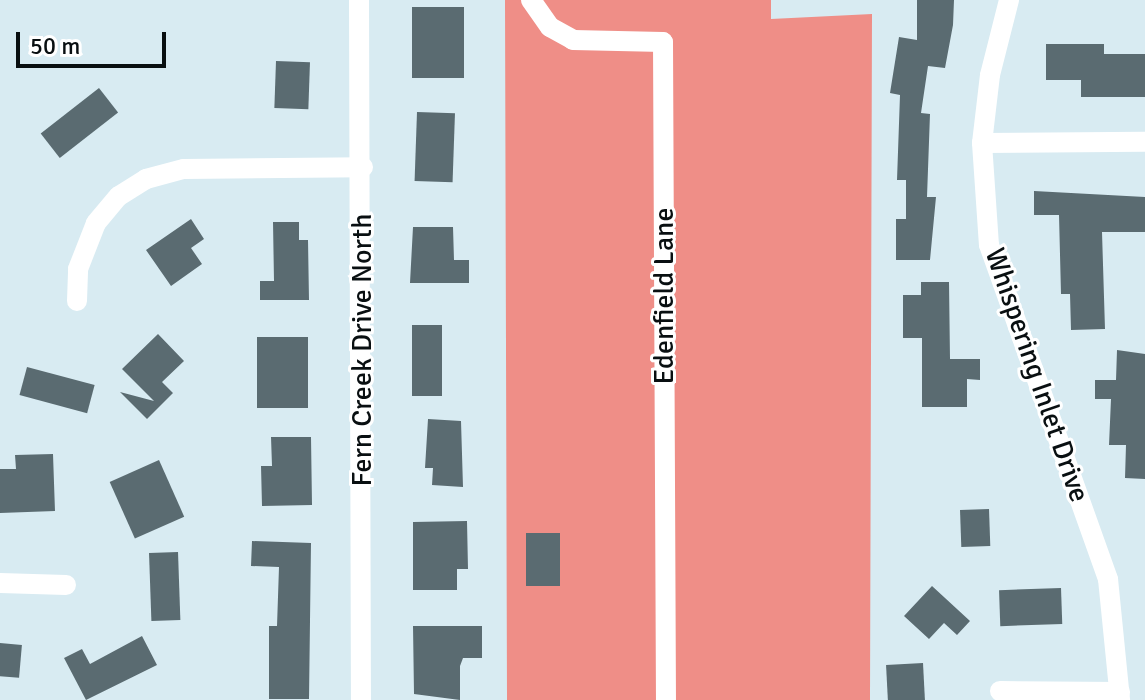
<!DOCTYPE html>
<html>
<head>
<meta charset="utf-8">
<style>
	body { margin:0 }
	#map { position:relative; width:1145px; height:700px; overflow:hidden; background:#d8ebf2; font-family:Signika,sans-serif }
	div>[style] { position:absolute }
	.forest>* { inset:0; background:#ef8e87 }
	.building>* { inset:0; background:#5a6b71; transform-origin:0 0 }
	.minor>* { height:20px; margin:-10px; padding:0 10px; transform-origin:10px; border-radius:10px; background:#fff }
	span { translate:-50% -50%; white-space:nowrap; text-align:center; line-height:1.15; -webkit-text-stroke:6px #fff; paint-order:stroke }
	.street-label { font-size:28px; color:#090f11 }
	.scale { position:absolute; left:16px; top:32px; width:150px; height:36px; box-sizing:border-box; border:4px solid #090f11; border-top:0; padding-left:10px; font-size:24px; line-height:28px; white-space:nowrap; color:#090f11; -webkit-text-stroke:6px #fff; paint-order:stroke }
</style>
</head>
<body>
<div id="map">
	<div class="forest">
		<i style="clip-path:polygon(505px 0,771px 0,771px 19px,872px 14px,870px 700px,507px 700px)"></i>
	</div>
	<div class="building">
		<i style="clip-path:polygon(917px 0,954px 0,953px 25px,945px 68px,928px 66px,921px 113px,930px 114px,927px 197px,936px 197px,930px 260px,896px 260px,896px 219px,906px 219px,906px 180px,897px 180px,900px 95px,890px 93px,899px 37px,917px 40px)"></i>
		<i style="left:412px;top:7px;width:52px;height:71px"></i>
		<i style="clip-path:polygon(1046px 44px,1104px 44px,1104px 54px,1145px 54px,1145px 97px,1081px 97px,1081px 80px,1046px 80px)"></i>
		<i style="left:276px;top:61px;width:34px;height:47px;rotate:2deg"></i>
		<i style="left:99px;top:88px;width:31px;height:74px;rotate:52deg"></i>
		<i style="left:417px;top:112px;width:38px;height:69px;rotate:2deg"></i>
		<i style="clip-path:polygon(1034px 191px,1145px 197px,1145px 232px,1102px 232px,1105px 329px,1071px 330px,1070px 294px,1061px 294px,1059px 215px,1034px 215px)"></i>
		<i style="clip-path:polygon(191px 219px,204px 239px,191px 248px,202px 264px,171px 286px,146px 250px)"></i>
		<i style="clip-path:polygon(273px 222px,299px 222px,299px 240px,308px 240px,309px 300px,260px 300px,260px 281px,274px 281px)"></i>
		<i style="clip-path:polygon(413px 227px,453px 227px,454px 260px,469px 260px,469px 283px,410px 283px)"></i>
		<i style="clip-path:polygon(921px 282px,949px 282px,950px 359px,980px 359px,980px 380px,967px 379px,967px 407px,922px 407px,922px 338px,903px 338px,903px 295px,921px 295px)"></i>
		<i style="left:412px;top:325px;width:30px;height:71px"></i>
		<i style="clip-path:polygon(158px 334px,184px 361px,162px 382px,173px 393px,147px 419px,120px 392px,154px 401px,122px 369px)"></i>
		<i style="left:257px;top:337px;width:51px;height:71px"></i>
		<i style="clip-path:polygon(1117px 350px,1145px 354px,1145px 479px,1125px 478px,1126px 445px,1109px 445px,1111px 399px,1095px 399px,1095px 380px,1116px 380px)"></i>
		<i style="left:27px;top:367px;width:70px;height:29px;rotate:15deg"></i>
		<i style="clip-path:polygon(428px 419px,461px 421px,463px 487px,432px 485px,433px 468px,425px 468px)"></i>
		<i style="clip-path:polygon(271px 437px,311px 437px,312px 505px,262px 506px,261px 466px,272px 466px)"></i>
		<i style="clip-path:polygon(53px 454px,55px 511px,0 513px,0 469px,16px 469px,15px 455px)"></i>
		<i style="left:159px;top:460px;width:62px;height:54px;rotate:66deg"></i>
		<i style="left:989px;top:509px;width:37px;height:29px;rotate:88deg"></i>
		<i style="clip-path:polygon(467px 521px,468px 569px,457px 569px,457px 590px,413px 590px,413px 522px)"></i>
		<i style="left:526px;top:533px;width:34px;height:53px"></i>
		<i style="clip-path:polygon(252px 541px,311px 543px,309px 699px,269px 699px,269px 626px,277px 626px,279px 567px,251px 566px)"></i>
		<i style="left:178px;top:552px;width:68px;height:29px;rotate:88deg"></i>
		<i style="clip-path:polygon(932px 586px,970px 621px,957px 635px,944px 623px,929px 639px,904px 616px)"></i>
		<i style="left:1061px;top:588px;width:36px;height:62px;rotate:88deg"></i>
		<i style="clip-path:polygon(413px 626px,482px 626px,482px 658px,463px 658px,460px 666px,460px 700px,414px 694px)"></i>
		<i style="clip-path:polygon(142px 636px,157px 665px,86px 700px,64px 658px,82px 649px,90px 664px)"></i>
		<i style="left:0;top:643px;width:22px;height:33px;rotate:5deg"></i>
		<i style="left:923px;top:663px;width:37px;height:37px;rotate:87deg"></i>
	</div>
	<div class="minor">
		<i style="left:359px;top:0;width:700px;rotate:89.84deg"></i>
		<i style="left:531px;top:0;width:33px;rotate:55deg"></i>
		<i style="left:550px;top:27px;width:26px;rotate:29deg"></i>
		<i style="left:573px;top:40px;width:90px;rotate:1.3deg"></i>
		<i style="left:663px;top:42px;width:658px;rotate:89.74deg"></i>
		<i style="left:1009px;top:0;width:77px;rotate:104.2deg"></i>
		<i style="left:990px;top:75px;width:68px;rotate:96.7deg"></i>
		<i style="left:982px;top:143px;width:102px;rotate:86.1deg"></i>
		<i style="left:989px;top:245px;width:355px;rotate:70.4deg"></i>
		<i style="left:1108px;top:579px;width:122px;rotate:84.3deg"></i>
		<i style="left:982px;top:143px;width:163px;rotate:-0.4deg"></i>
		<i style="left:77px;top:301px;width:32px;rotate:-88deg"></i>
		<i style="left:78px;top:269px;width:49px;rotate:-68.6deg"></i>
		<i style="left:96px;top:223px;width:35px;rotate:-50deg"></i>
		<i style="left:119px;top:196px;width:32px;rotate:-32deg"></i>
		<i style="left:146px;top:179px;width:39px;rotate:-15deg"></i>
		<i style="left:184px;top:169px;width:179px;rotate:-0.6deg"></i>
		<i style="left:0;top:583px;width:66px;rotate:1.7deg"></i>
		<i style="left:1000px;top:691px;width:120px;rotate:0.5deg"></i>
	</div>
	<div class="street-label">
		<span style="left:664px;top:296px;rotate:-90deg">Edenfield Lane</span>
		<span style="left:362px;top:350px;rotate:-90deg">Fern Creek Drive North</span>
		<span style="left:1037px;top:375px;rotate:71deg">Whispering Inlet Drive</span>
	</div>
	<div class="scale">50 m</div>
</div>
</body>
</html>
